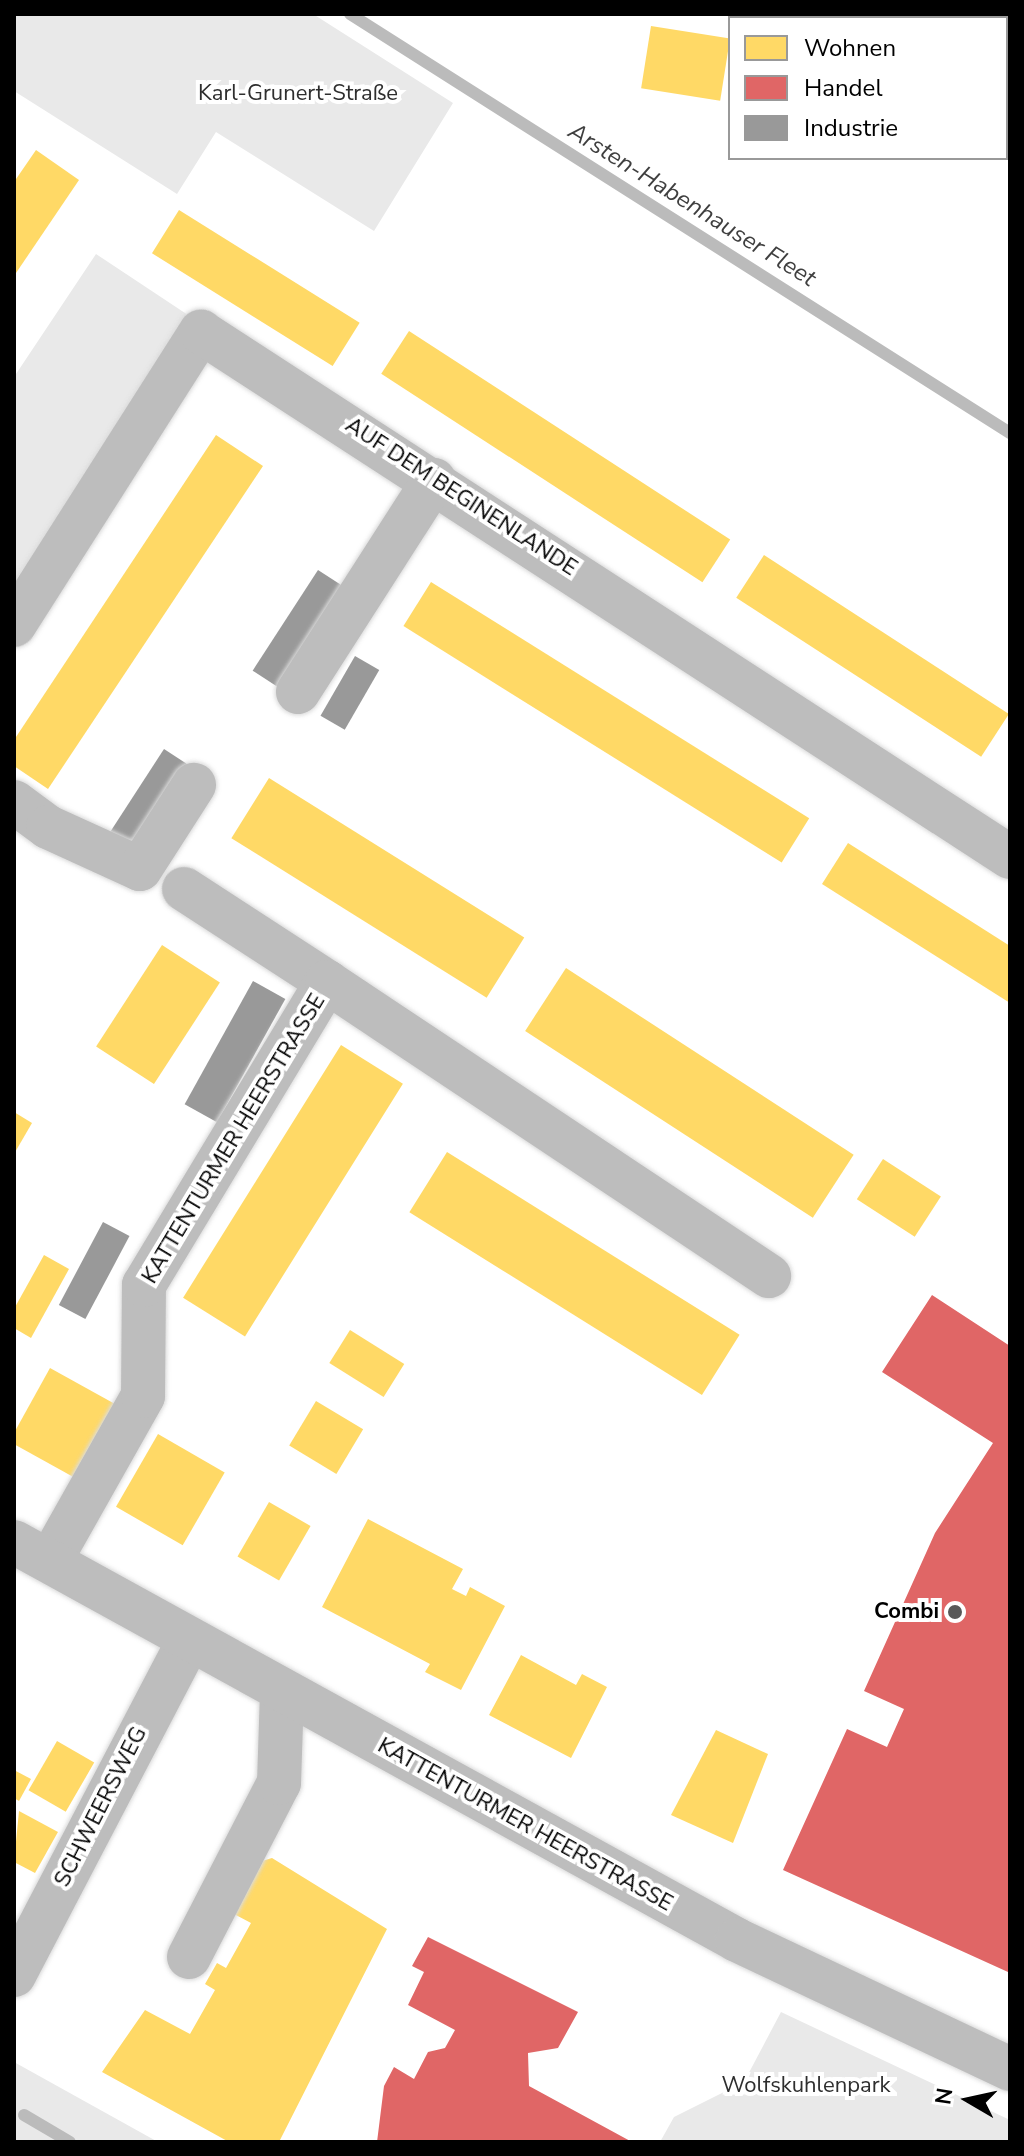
<!DOCTYPE html>
<html>
<head>
<meta charset="utf-8">
<style>
	body { margin:0 }
	#map { position:relative; width:1024px; height:2156px; overflow:hidden; background:#fff; font-family:"Nunito Sans",sans-serif }
	div>[style] { position:absolute }
	.green>* { inset:0; background:#e9e9e9 }
	.homes>* { inset:0; background:#ffd966; transform-origin:0 0 }
	.shops>* { inset:0; background:#e06666 }
	.industry>* { inset:0; background:#999; transform-origin:0 0 }
	.stream>* { height:12px; margin:-6px; padding:0 6px; transform-origin:6px; border-radius:6px; background:#bbb }
	.roads { filter:drop-shadow(0 0 2px #dbdbdb) drop-shadow(0 0 2px #dbdbdb) }
	.minor>* { height:44px; margin:-22px; padding:0 22px; transform-origin:22px; border-radius:22px; background:#bdbdbd }
	.major>* { height:44px; margin:-22px; padding:0 22px; transform-origin:22px; border-radius:22px; background:#bdbdbd }
	.dots>* { width:22px; height:22px; translate:-50% -50%; box-sizing:border-box; border:4px solid #fff; border-radius:50% }
	span { translate:-50% -50%; white-space:nowrap; text-align:center; line-height:1.15; -webkit-text-stroke:8px #fff; paint-order:stroke }
	.park-label { font-size:22px; color:#2e2e2e }
	.street-label { font-size:22px; color:#000 }
	.poi-label { font-size:22px; color:#000; font-weight:700 }
	.right { translate:-100% -50%; text-align:right }
	.water-label { font-size:24px; color:#3f3f3f; font-style:italic }
	.frame { position:absolute; inset:0; border:16px solid #000; pointer-events:none }
	.legend { position:absolute; left:728px; top:16px; width:280px; height:144px; box-sizing:border-box; background:#fff; border:2px solid #999; margin:0; padding:10px 14px; list-style:none; font-size:24px; color:#000 }
	.legend li { display:flex; align-items:center; gap:16px; height:40px }
	.legend b { width:40px; border:2px solid #999 }
	.north { position:absolute; left:928px; top:2060px; width:80px; height:80px; -webkit-text-stroke:6px #fff; paint-order:stroke; rotate:279deg; font-size:22px; font-weight:700; line-height:32px; text-align:center; color:#000 }
	.north::after { content:''; display:block; margin:auto; width:28px; height:36px; background:#000; clip-path:polygon(50% 0,100% 100%,50% 72%,0 100%) }
</style>
</head>
<body>
<div id="map">
	<div class="green">
		<i style="clip-path:polygon(14px 14px,313px 14px,453px 103px,374px 231px,216px 132px,177px 194px,14px 91px)"></i>
		<i style="clip-path:polygon(96px 254px,191px 317px,14px 583px,14px 377px)"></i>
		<i style="clip-path:polygon(781px 2012px,1010px 2120px,1010px 2142px,660px 2142px,674px 2117px,744px 2082px)"></i>
		<i style="clip-path:polygon(14px 2062px,158px 2142px,14px 2142px)"></i>
	</div>
	<div class="homes">
		<i style="left:651px;top:26px;width:80px;height:63px;rotate:9deg"></i>
		<i style="left:1006px;top:39px;width:4px;height:56px;rotate:14deg"></i>
		<i style="clip-path:polygon(36px 150px,79px 180px,14px 276px,14px 182px)"></i>
		<i style="left:179px;top:210px;width:213px;height:51px;rotate:32deg"></i>
		<i style="left:409px;top:331px;width:383px;height:51px;rotate:33deg"></i>
		<i style="clip-path:polygon(216px 435px,263px 466px,48px 789px,14px 766px,14px 740px)"></i>
		<i style="left:764px;top:555px;width:292px;height:51px;rotate:33deg"></i>
		<i style="left:431px;top:582px;width:446px;height:52px;rotate:32deg"></i>
		<i style="left:269px;top:778px;width:301px;height:71px;rotate:32deg"></i>
		<i style="clip-path:polygon(848px 843px,1010px 946px,1010px 1003px,822px 884px)"></i>
		<i style="left:162px;top:945px;width:69px;height:121px;rotate:33deg"></i>
		<i style="left:566px;top:968px;width:343px;height:75px;rotate:33deg"></i>
		<i style="left:341px;top:1045px;width:73px;height:298px;rotate:32deg"></i>
		<i style="clip-path:polygon(14px 1112px,32px 1123px,14px 1154px)"></i>
		<i style="left:447px;top:1152px;width:345px;height:71px;rotate:32deg"></i>
		<i style="left:883px;top:1159px;width:69px;height:48px;rotate:33deg"></i>
		<i style="clip-path:polygon(44px 1255px,69px 1269px,31px 1338px,14px 1328px,14px 1309px)"></i>
		<i style="left:350px;top:1330px;width:64px;height:39px;rotate:32deg"></i>
		<i style="left:50px;top:1368px;width:80px;height:84px;rotate:29deg"></i>
		<i style="left:316px;top:1401px;width:55px;height:52px;rotate:31deg"></i>
		<i style="left:158px;top:1434px;width:77px;height:84px;rotate:30deg"></i>
		<i style="left:269px;top:1502px;width:48px;height:63px;rotate:30deg"></i>
		<i style="clip-path:polygon(368px 1519px,463px 1569px,452px 1589px,466px 1596px,470px 1587px,505px 1606px,461px 1690px,425px 1672px,430px 1664px,322px 1607px)"></i>
		<i style="clip-path:polygon(521px 1655px,576px 1685px,582px 1674px,607px 1687px,571px 1758px,489px 1715px)"></i>
		<i style="clip-path:polygon(716px 1730px,768px 1754px,733px 1843px,671px 1815px)"></i>
		<i style="left:57px;top:1741px;width:43px;height:57px;rotate:30deg"></i>
		<i style="clip-path:polygon(14px 1770px,31px 1779px,19px 1801px,14px 1798px)"></i>
		<i style="clip-path:polygon(19px 1811px,58px 1832px,35px 1873px,14px 1862px)"></i>
		<i style="clip-path:polygon(272px 1858px,387px 1929px,279px 2142px,229px 2142px,102px 2072px,145px 2010px,190px 2034px,215px 1990px,205px 1984px,217px 1963px,226px 1968px,251px 1923px,234px 1914px,262px 1861px)"></i>
	</div>
	<div class="shops">
		<i style="clip-path:polygon(932px 1295px,1010px 1346px,1008px 1972px,783px 1870px,847px 1729px,887px 1747px,904px 1709px,864px 1691px,935px 1533px,993px 1443px,882px 1372px)"></i>
		<i style="clip-path:polygon(428px 1937px,578px 2012px,558px 2048px,528px 2053px,529px 2086px,632px 2142px,377px 2142px,384px 2086px,394px 2067px,414px 2079px,428px 2052px,445px 2048px,455px 2030px,408px 2005px,424px 1972px,412px 1966px)"></i>
	</div>
	<div class="industry">
		<i style="left:318px;top:570px;width:30px;height:120px;rotate:33deg"></i>
		<i style="left:355px;top:656px;width:28px;height:69px;rotate:30deg"></i>
		<i style="left:164px;top:749px;width:27px;height:98px;rotate:33deg"></i>
		<i style="left:253px;top:981px;width:37px;height:141px;rotate:29deg"></i>
		<i style="left:103px;top:1222px;width:30px;height:94px;rotate:28deg"></i>
	</div>
	<div class="stream">
		<i style="left:350px;top:14px;width:782px;rotate:32.41deg"></i>
		<i style="left:24px;top:2115px;width:53px;rotate:30.4deg"></i>
	</div>
	<div class="roads">
		<div class="minor">
			<i style="left:14px;top:625px;width:348px;rotate:-57.5deg"></i>
			<i style="left:201px;top:332px;width:964px;rotate:32.98deg"></i>
			<i style="left:298px;top:692px;width:252px;rotate:-57.3deg"></i>
			<i style="left:14px;top:802px;width:42px;rotate:36.3deg"></i>
			<i style="left:48px;top:827px;width:101px;rotate:24.5deg"></i>
			<i style="left:140px;top:869px;width:100px;rotate:-57.3deg"></i>
			<i style="left:184px;top:889px;width:171px;rotate:33deg"></i>
			<i style="left:50px;top:1561px;width:189px;rotate:-60.6deg"></i>
			<i style="left:143px;top:1396px;width:111px;rotate:-89.5deg"></i>
			<i style="left:144px;top:1285px;width:354px;rotate:-58.9deg"></i>
			<i style="left:327px;top:982px;width:531px;rotate:33.63deg"></i>
			<i style="left:189px;top:1957px;width:196px;rotate:-62.7deg"></i>
			<i style="left:279px;top:1783px;width:90px;rotate:-88.1deg"></i>
			<i style="left:14px;top:1975px;width:379px;rotate:-62.4deg"></i>
		</div>
		<div class="major">
			<i style="left:14px;top:1542px;width:825px;rotate:28.83deg"></i>
			<i style="left:737px;top:1940px;width:302px;rotate:25.3deg"></i>
		</div>
	</div>
	<div class="dots">
		<i style="left:955px;top:1612px;background:#595959"></i>
	</div>
	<div class="park-label">
		<span style="left:298px;top:94px">Karl-Grunert-Straße</span>
		<span style="left:806px;top:2086px">Wolfskuhlenpark</span>
	</div>
	<div class="street-label">
		<span style="left:461px;top:497px;rotate:33deg">AUF DEM BEGINENLANDE</span>
		<span style="left:234px;top:1139px;rotate:-59deg">KATTENTURMER HEERSTRASSE</span>
		<span style="left:101px;top:1807px;rotate:-63deg">SCHWEERSWEG</span>
		<span style="left:525px;top:1825px;rotate:29deg">KATTENTURMER HEERSTRASSE</span>
	</div>
	<div class="poi-label">
		<span class="right" style="left:939px;top:1612px">Combi</span>
	</div>
	<div class="water-label">
		<span style="left:692px;top:205px;rotate:32deg">Arsten-Habenhauser Fleet</span>
	</div>
	<div class="frame"></div>
	<ul class="legend">
	<li><b style="height:22px;background:#ffd966"></b>Wohnen</li>
	<li><b style="height:22px;background:#e06666"></b>Handel</li>
	<li><b style="height:22px;background:#999"></b>Industrie</li>
	</ul>
	<div class="north">N</div>
</div>
</body>
</html>
